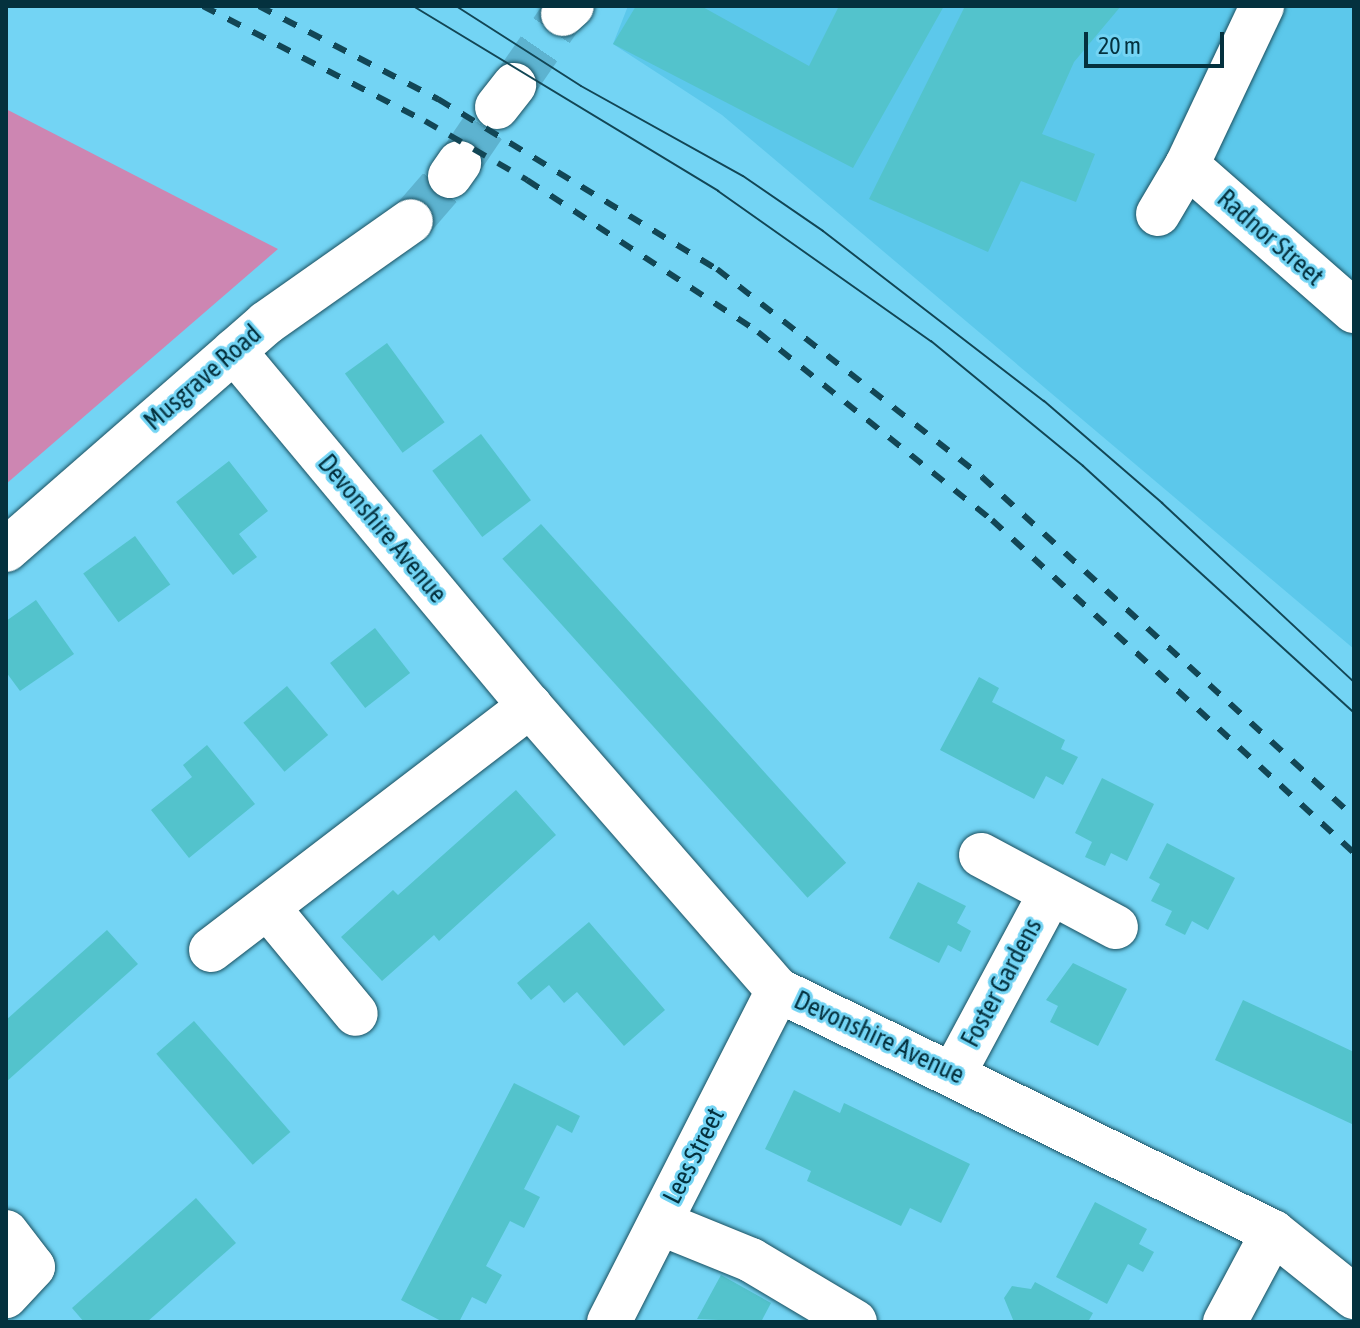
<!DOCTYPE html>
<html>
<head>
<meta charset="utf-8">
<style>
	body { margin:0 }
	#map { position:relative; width:1360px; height:1328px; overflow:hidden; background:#73d4f4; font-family:"Asap Condensed",sans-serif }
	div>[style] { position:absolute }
	.built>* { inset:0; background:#5cc8eb }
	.green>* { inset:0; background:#cd86b2 }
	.building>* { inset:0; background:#53c3cc; transform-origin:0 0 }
	.minor-tunnel>* { height:44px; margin-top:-22px; transform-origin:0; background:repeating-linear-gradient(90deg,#5db3d0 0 44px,transparent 0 66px) }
	.roads { filter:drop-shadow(0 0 2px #1a4f5f) drop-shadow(0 0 2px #1a4f5f) }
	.minor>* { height:44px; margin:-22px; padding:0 22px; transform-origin:22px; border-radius:22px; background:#fff }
	.tram>* { height:2px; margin:-1px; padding:0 1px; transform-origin:1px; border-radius:1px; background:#124655 }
	.rail>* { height:6px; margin-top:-3px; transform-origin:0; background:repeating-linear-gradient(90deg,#124655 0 14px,transparent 0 28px) }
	span { translate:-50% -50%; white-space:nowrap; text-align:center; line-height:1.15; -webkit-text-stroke:6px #73d4f4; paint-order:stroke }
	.street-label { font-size:26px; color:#04313e }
	.frame { position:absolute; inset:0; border:8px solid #04313e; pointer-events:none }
	.scale { position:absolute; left:1084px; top:32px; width:140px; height:36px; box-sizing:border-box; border:4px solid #04313e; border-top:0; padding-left:10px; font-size:24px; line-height:28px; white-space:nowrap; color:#04313e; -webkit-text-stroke:6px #73d4f4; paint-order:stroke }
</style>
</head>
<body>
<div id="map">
	<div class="built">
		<i style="clip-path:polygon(628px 6px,1354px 6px,1354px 649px,722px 115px,613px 44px)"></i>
	</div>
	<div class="green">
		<i style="clip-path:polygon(6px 109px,278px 249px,6px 484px)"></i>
	</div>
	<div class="building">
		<i style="clip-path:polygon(636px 6px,701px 6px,809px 66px,839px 6px,944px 6px,853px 168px,613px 44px)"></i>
		<i style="clip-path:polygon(965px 6px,1121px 6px,1074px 62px,1042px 134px,1095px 154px,1076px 202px,1021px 181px,988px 252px,869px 199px)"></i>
		<i style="left:387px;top:343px;width:98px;height:52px;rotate:54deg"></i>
		<i style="left:481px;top:434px;width:83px;height:61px;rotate:53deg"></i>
		<i style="clip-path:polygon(229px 461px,268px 511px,239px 534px,257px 557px,233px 575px,176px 502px)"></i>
		<i style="left:541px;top:524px;width:456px;height:52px;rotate:48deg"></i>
		<i style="left:135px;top:536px;width:60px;height:64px;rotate:54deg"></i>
		<i style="clip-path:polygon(36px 600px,74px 654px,20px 691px,6px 672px,6px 621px)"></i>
		<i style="left:375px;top:628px;width:57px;height:57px;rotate:52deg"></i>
		<i style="clip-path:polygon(979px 677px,999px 688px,992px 702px,1065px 740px,1061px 749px,1078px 757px,1063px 785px,1046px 776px,1034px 799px,940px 750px)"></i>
		<i style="left:287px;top:686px;width:64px;height:57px;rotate:50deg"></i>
		<i style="clip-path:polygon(207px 745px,255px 804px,189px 858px,151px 810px,192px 777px,183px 765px)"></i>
		<i style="clip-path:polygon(1102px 778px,1154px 804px,1127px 861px,1111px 853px,1105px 866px,1085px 857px,1092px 842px,1075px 833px)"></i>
		<i style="clip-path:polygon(516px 790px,556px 835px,439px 941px,434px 935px,382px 981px,341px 937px,393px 890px,398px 895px)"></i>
		<i style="clip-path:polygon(1167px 843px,1235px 878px,1208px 930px,1192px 921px,1185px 935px,1165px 925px,1172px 911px,1151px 901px,1160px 884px,1149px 878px)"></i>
		<i style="clip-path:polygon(918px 882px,966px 906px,957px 923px,971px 931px,961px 952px,948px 945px,939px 963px,889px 938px)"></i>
		<i style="clip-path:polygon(589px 922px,665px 1010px,624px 1046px,577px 992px,564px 1003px,549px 985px,531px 1000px,517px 983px)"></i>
		<i style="clip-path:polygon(107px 930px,138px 964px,6px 1082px,6px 1020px)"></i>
		<i style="clip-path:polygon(1073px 963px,1127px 989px,1098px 1046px,1050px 1022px,1058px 1006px,1046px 1000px)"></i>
		<i style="clip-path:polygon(1243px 1000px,1354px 1052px,1354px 1125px,1215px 1060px)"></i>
		<i style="left:194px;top:1021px;width:147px;height:50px;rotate:49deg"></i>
		<i style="clip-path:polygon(514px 1083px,580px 1116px,572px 1133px,557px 1125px,524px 1189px,540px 1197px,524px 1228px,510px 1221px,486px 1266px,502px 1275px,486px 1304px,472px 1297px,459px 1322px,443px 1322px,401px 1300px)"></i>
		<i style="clip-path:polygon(794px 1090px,840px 1113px,844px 1103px,970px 1164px,941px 1223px,910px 1208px,901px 1226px,807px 1181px,811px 1171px,765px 1149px)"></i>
		<i style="clip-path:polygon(196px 1198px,236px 1243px,147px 1322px,84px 1322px,72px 1308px)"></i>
		<i style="clip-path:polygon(1095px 1202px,1147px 1229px,1139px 1244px,1154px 1252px,1143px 1272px,1128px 1264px,1107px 1304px,1056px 1277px)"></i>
		<i style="clip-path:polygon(721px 1275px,771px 1303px,761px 1322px,697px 1319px)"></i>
		<i style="clip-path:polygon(1035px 1282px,1093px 1313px,1088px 1322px,1014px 1322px,1004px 1298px,1012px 1286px,1031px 1289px)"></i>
	</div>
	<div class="minor-tunnel">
		<i style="left:514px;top:85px;width:86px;rotate:-55.4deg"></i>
		<i style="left:459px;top:163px;width:68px;rotate:-55.8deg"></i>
		<i style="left:411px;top:221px;width:60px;rotate:-49.1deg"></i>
	</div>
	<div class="roads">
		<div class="minor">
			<i style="left:563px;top:14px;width:12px;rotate:-42deg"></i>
			<i style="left:497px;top:107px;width:28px;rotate:-52deg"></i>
			<i style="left:1187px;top:165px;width:222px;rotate:41.2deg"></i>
			<i style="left:450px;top:176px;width:16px;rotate:-55deg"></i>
			<i style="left:1158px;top:214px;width:57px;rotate:-59.4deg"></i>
			<i style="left:1187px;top:165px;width:176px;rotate:-64.7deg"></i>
			<i style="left:234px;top:351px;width:462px;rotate:50.2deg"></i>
			<i style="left:530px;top:706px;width:377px;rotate:48.9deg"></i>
			<i style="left:778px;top:990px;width:551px;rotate:26.05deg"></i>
			<i style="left:1273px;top:1232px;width:104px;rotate:38.7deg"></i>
			<i style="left:6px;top:550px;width:345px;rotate:-41.1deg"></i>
			<i style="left:266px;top:323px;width:177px;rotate:-35.1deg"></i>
			<i style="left:981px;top:855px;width:153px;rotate:28.1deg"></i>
			<i style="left:269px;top:909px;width:136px;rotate:50.4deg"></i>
			<i style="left:211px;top:950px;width:402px;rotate:-37.4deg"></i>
			<i style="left:954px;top:1073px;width:203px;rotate:-61.8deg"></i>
			<i style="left:660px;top:1223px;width:98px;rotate:22.1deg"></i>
			<i style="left:751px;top:1260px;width:121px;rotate:30.8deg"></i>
			<i style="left:6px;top:1232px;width:44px;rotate:52.4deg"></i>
			<i style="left:33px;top:1267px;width:40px;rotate:133deg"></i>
			<i style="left:609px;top:1322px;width:373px;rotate:-63deg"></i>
			<i style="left:1225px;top:1322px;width:102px;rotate:-61.9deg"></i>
		</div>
	</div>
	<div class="tram">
		<i style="left:413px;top:6px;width:357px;rotate:31.2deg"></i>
		<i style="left:718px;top:191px;width:261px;rotate:35.2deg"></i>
		<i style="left:931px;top:341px;width:197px;rotate:39.4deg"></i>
		<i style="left:1083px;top:466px;width:367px;rotate:42.3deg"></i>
		<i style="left:456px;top:6px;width:148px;rotate:32.6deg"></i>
		<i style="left:581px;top:86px;width:185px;rotate:29.1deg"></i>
		<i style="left:743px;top:176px;width:97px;rotate:34.5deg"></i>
		<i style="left:823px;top:231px;width:279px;rotate:37.6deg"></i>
		<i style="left:1044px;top:401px;width:156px;rotate:40.8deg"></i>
		<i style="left:1162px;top:503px;width:262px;rotate:43deg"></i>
	</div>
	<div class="rail">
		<i style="left:203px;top:6px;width:250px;rotate:27.4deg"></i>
		<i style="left:425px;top:121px;width:118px;rotate:30deg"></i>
		<i style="left:527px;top:180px;width:277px;rotate:33.3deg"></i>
		<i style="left:758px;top:332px;width:300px;rotate:38.8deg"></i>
		<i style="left:992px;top:520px;width:492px;rotate:42.6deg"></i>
		<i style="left:259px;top:6px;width:202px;rotate:27.5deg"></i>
		<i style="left:438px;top:99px;width:327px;rotate:31.4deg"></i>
		<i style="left:717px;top:269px;width:337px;rotate:38.1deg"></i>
		<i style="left:982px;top:477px;width:504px;rotate:42.43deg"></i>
	</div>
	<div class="street-label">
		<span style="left:1270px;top:238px;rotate:41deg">Radnor Street</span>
		<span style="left:203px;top:378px;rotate:-41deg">Musgrave Road</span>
		<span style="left:382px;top:529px;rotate:50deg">Devonshire Avenue</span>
		<span style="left:1002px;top:983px;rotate:-62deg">Foster Gardens</span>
		<span style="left:879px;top:1038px;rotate:25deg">Devonshire Avenue</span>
		<span style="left:694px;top:1156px;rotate:-63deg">Lees Street</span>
	</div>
	<div class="frame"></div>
	<div class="scale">20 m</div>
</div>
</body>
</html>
